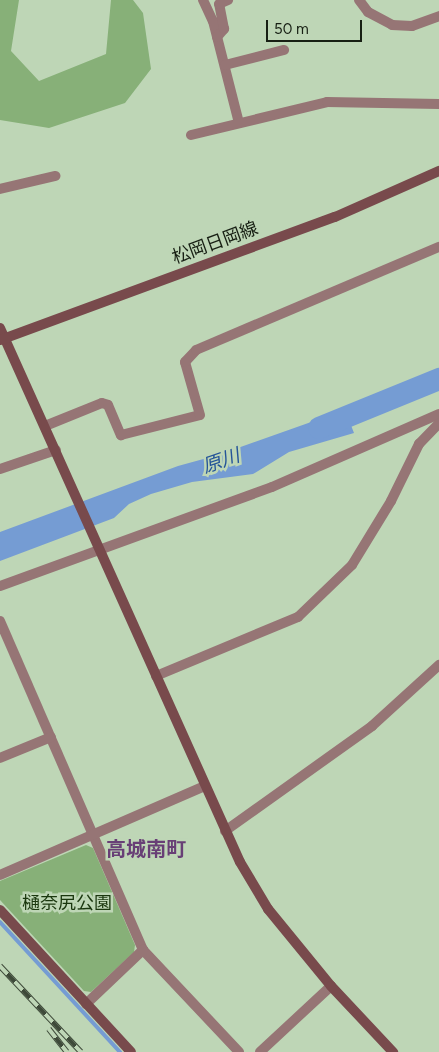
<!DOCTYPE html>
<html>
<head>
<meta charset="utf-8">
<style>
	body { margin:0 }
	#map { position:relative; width:439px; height:1052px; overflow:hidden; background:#bed6b6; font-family:Figtree,"Noto Sans JP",sans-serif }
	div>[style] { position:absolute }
	.green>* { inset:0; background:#87b078 }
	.water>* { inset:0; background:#759cd3 }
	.stream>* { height:4px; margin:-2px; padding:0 2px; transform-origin:2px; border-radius:2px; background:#759cd3 }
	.river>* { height:22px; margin:-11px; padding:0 11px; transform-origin:11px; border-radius:11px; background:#759cd3 }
	.street>* { height:10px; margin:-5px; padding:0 5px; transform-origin:5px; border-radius:5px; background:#967575 }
	.secondary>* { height:10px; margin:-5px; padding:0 5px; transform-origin:5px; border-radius:5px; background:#784a4c }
	.rail>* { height:5.5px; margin-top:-2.75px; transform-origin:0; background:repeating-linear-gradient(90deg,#bed6b6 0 11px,#3e4a39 0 22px); box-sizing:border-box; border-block:1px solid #3e4a39 }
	span { translate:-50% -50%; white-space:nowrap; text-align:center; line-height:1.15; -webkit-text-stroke:5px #bed6b6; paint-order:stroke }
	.street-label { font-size:18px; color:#171f13 }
	.park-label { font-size:18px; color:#1a370e }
	.water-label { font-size:19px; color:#245498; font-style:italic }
	.quarter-label { font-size:20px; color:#683f76; font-weight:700 }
	.scale { position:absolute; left:266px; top:20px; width:96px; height:22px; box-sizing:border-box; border:2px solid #171f13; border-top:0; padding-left:6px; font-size:15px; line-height:18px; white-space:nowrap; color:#171f13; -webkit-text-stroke:4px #bed6b6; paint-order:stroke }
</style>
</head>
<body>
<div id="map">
	<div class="green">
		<i style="clip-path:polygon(0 0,19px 0,11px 51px,39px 81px,106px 54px,111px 0,133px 0,143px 13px,151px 69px,125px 103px,49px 128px,0 120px)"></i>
		<i style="clip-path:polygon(86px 845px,93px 848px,135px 945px,134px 952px,91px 992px,84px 991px,0 900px,0 881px)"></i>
	</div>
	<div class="water">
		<i style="clip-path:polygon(345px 410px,354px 433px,289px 452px,253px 474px,192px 482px,151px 494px,129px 504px,114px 518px,0 561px,0 532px,178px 466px,218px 455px)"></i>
	</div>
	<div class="stream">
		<i style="left:0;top:922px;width:177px;rotate:47.3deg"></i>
	</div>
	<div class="river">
		<i style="left:319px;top:428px;width:130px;rotate:-22.2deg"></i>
	</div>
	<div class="street">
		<i style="left:203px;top:0;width:23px;rotate:65deg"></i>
		<i style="left:213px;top:21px;width:105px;rotate:75.7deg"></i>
		<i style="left:359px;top:0;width:15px;rotate:53deg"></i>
		<i style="left:368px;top:12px;width:27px;rotate:28deg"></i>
		<i style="left:392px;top:25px;width:20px;rotate:3deg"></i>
		<i style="left:412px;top:26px;width:29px;rotate:-20deg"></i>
		<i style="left:217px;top:37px;width:11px;rotate:-49deg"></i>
		<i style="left:224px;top:29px;width:25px;rotate:-101deg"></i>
		<i style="left:219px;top:4px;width:10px;rotate:-24deg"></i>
		<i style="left:225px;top:65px;width:61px;rotate:-14.3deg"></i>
		<i style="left:191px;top:135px;width:140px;rotate:-13.6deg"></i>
		<i style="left:327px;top:102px;width:112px;rotate:1deg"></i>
		<i style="left:0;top:189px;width:57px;rotate:-13.3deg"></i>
		<i style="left:45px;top:426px;width:61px;rotate:-22deg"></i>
		<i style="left:102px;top:403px;width:6px;rotate:18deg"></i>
		<i style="left:108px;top:405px;width:33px;rotate:67deg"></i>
		<i style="left:121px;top:435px;width:81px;rotate:-14.2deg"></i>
		<i style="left:200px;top:415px;width:55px;rotate:-105.8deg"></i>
		<i style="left:185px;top:362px;width:16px;rotate:-47deg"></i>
		<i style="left:196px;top:350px;width:264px;rotate:-23deg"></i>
		<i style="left:0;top:469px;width:59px;rotate:-18.7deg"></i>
		<i style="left:0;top:586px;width:289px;rotate:-20deg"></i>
		<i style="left:272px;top:487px;width:182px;rotate:-23.6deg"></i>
		<i style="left:0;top:621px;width:359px;rotate:66.5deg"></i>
		<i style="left:143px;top:950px;width:140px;rotate:46.7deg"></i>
		<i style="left:156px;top:676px;width:154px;rotate:-22.6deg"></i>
		<i style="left:298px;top:617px;width:75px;rotate:-43.9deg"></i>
		<i style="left:352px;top:565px;width:75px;rotate:-58.6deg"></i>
		<i style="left:391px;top:501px;width:64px;rotate:-63.8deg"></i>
		<i style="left:419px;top:444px;width:29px;rotate:-46deg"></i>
		<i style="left:0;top:758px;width:55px;rotate:-22.4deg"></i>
		<i style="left:225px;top:831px;width:181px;rotate:-35.5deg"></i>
		<i style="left:372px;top:726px;width:91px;rotate:-42.3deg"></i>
		<i style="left:0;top:875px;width:223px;rotate:-23.5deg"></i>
		<i style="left:86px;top:1004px;width:79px;rotate:-43.5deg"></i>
		<i style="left:260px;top:1052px;width:97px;rotate:-42.9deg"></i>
	</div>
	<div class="secondary">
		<i style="left:0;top:328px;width:585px;rotate:65.8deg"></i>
		<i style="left:240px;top:862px;width:55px;rotate:59.2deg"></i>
		<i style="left:268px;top:909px;width:99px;rotate:50.7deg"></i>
		<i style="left:331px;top:986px;width:91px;rotate:46.8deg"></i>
		<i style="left:0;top:340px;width:357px;rotate:-20.2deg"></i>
		<i style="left:335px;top:217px;width:114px;rotate:-23.9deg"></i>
		<i style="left:0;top:910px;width:193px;rotate:47.3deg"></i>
	</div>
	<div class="rail">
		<i style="left:0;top:966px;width:118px;rotate:46.7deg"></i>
		<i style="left:49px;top:1029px;width:29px;rotate:52deg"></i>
	</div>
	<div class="street-label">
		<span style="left:215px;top:243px;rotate:-20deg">松岡日岡線</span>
	</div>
	<div class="park-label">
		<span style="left:67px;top:903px">樋奈尻公園</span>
	</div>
	<div class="water-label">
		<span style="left:221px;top:461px;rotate:-19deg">原川</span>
	</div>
	<div class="quarter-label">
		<span style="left:146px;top:849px">高城南町</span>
	</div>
	<div class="scale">50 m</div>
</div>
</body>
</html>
